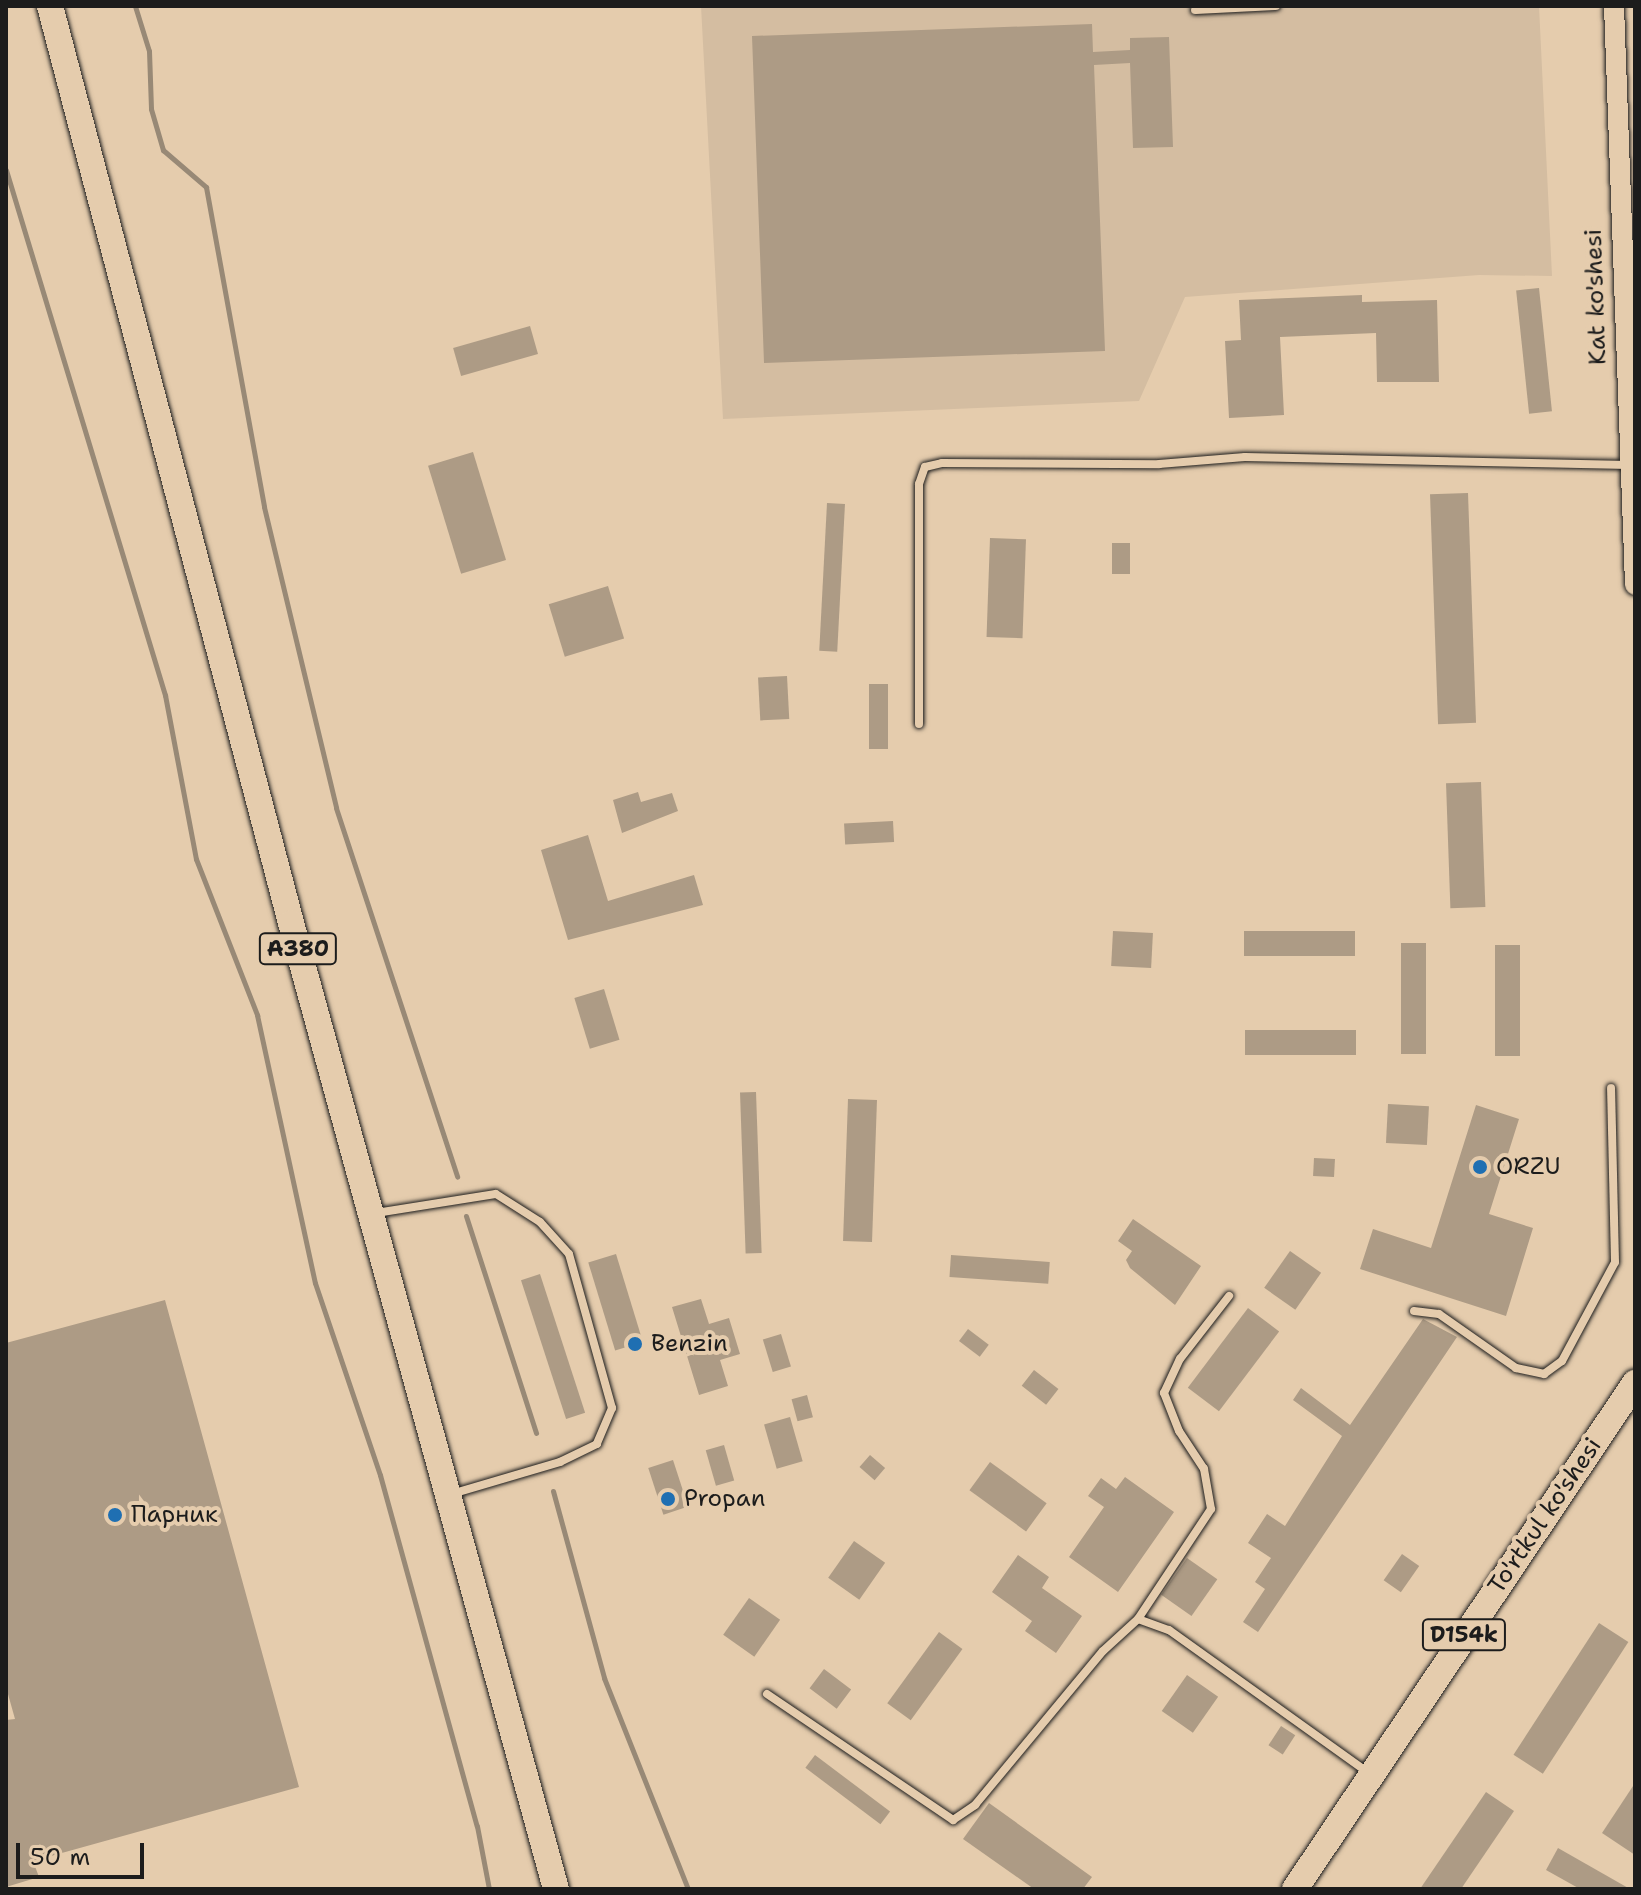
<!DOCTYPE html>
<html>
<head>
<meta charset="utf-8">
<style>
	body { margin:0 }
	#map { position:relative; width:1641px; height:1895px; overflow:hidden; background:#e5ccad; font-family:"Shantell Sans",sans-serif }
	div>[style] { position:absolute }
	.built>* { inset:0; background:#d4bda1 }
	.stream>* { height:5px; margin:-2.5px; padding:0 2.5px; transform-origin:2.5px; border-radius:2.5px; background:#988976 }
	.building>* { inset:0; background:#ad9b85; transform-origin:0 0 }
	.roads { filter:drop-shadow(0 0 2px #1c1c1c) drop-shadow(0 0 2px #1c1c1c) }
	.service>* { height:8px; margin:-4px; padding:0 4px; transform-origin:4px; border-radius:4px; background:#e5ccad }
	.tertiary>* { height:20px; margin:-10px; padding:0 10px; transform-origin:10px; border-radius:10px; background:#e5ccad }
	.primary>* { height:26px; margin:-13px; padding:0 13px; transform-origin:13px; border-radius:13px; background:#e5ccad }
	.trunk>* { height:26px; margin:-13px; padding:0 13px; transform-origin:13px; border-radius:13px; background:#e5ccad }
	.dots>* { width:22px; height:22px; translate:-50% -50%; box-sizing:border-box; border:4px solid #e5ccad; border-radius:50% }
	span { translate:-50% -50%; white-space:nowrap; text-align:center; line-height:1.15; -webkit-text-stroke:8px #e5ccad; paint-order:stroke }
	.shield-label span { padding:2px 6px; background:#e5ccad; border:2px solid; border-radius:6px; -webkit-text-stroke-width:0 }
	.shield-label { font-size:22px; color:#1c1c1c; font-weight:700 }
	.street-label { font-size:24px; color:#1c1c1c }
	.poi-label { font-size:24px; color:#1c1c1c }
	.left { translate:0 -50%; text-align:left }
	.frame { position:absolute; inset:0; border:8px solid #1c1c1c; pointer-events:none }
	.scale { position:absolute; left:16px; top:1843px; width:128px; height:36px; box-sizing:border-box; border:4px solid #1c1c1c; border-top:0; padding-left:10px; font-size:24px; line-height:28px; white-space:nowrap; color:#1c1c1c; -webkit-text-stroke:6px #e5ccad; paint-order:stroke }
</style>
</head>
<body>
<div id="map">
	<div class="built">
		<i style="clip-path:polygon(701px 6px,1539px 6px,1552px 276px,1479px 275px,1185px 297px,1139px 401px,723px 419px)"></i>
	</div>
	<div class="stream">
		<i style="left:135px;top:6px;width:47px;rotate:72.7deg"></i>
		<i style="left:149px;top:51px;width:58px;rotate:88deg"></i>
		<i style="left:151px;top:109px;width:43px;rotate:73.7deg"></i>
		<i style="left:163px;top:150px;width:57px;rotate:40.7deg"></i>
		<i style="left:206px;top:187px;width:325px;rotate:79.7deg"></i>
		<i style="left:264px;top:507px;width:309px;rotate:76.5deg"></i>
		<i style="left:336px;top:808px;width:388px;rotate:71.8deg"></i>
		<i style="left:6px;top:170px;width:549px;rotate:73.15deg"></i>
		<i style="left:165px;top:695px;width:167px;rotate:79.3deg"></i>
		<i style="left:196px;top:859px;width:168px;rotate:68.6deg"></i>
		<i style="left:257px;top:1015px;width:274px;rotate:77.8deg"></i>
		<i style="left:315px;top:1283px;width:203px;rotate:71.3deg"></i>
		<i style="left:380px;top:1475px;width:364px;rotate:74.6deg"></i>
		<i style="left:477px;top:1826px;width:64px;rotate:79.2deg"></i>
		<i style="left:466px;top:1216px;width:228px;rotate:72.1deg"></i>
		<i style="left:553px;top:1491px;width:194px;rotate:74.7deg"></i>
		<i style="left:604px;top:1678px;width:227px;rotate:68.3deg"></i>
	</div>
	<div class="building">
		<i style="clip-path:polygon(1092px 24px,1093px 52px,1130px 50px,1130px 38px,1169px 37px,1173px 147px,1133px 148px,1130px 63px,1094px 65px,1105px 351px,764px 363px,752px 36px)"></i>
		<i style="left:1539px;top:288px;width:124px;height:23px;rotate:84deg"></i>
		<i style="clip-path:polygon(1362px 295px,1362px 302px,1437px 300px,1439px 382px,1377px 382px,1376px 333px,1280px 337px,1284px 415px,1229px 418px,1225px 341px,1241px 340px,1239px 300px)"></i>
		<i style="left:530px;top:326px;width:29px;height:80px;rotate:74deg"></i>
		<i style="left:473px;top:452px;width:113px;height:47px;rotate:73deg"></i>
		<i style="left:1468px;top:493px;width:230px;height:38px;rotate:88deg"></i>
		<i style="left:827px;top:503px;width:18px;height:148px;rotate:3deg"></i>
		<i style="left:990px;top:538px;width:36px;height:99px;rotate:2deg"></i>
		<i style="left:1112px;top:543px;width:18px;height:31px"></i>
		<i style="left:608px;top:586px;width:55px;height:62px;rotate:73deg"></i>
		<i style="left:787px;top:676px;width:43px;height:29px;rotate:87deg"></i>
		<i style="left:869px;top:684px;width:19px;height:65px"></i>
		<i style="left:1481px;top:782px;width:125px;height:35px;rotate:88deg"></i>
		<i style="clip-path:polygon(638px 792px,641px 802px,672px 793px,678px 811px,622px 833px,613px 800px)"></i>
		<i style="left:893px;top:821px;width:21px;height:49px;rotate:87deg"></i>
		<i style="clip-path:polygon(588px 835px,608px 901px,694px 875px,703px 905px,568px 940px,541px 850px)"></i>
		<i style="left:1113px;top:931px;width:40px;height:35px;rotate:3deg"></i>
		<i style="left:1244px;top:931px;width:111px;height:25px"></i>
		<i style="left:1401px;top:943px;width:25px;height:111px"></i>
		<i style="left:1495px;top:945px;width:25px;height:111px"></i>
		<i style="left:604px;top:989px;width:53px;height:31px;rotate:73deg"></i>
		<i style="left:1245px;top:1030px;width:111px;height:25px"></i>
		<i style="left:756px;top:1092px;width:161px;height:16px;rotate:88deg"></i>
		<i style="left:848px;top:1099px;width:29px;height:142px;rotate:2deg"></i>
		<i style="left:1388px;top:1104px;width:41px;height:39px;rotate:3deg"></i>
		<i style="clip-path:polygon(1476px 1105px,1519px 1119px,1489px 1214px,1533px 1228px,1506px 1316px,1360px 1269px,1373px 1229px,1431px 1248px)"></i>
		<i style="left:1314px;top:1158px;width:21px;height:18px;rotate:3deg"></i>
		<i style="clip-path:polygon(1133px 1219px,1201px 1266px,1175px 1305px,1130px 1268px,1126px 1260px,1132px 1251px,1118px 1241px)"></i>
		<i style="left:1290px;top:1251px;width:38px;height:45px;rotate:35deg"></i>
		<i style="left:616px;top:1254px;width:92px;height:29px;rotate:73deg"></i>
		<i style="left:951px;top:1255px;width:99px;height:22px;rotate:4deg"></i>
		<i style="left:540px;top:1274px;width:146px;height:20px;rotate:72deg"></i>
		<i style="clip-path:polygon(701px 1299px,709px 1324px,729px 1318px,740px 1354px,720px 1360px,728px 1386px,699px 1395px,672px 1307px)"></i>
		<i style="clip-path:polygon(165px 1300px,299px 1787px,33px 1861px,39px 1877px,6px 1887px,6px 1720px,15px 1719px,6px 1687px,6px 1343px)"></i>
		<i style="left:1248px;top:1308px;width:39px;height:100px;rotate:37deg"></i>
		<i style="clip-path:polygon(1423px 1319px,1457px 1337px,1258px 1632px,1243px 1622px,1265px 1589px,1255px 1582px,1271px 1558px,1248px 1543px,1267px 1514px,1285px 1526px,1342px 1436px,1293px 1400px,1301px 1388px,1350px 1425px)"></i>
		<i style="left:968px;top:1329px;width:26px;height:15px;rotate:37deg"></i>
		<i style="left:781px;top:1334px;width:34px;height:19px;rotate:73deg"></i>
		<i style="left:1034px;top:1370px;width:31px;height:20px;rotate:38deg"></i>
		<i style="left:807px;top:1395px;width:23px;height:16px;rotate:75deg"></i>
		<i style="left:790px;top:1417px;width:46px;height:27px;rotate:74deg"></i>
		<i style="left:724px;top:1445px;width:37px;height:19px;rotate:74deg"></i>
		<i style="left:870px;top:1455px;width:20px;height:16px;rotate:41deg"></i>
		<i style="left:673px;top:1460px;width:49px;height:26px;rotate:72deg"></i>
		<i style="left:990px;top:1462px;width:70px;height:35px;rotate:36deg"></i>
		<i style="clip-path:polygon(1125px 1477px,1174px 1512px,1118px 1592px,1069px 1557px,1104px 1507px,1088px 1496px,1101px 1478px,1116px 1489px)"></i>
		<i style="left:854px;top:1541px;width:38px;height:45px;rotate:35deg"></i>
		<i style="left:1402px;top:1554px;width:21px;height:32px;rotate:35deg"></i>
		<i style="clip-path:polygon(1018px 1555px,1049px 1577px,1042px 1588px,1082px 1616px,1056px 1653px,1025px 1631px,1032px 1621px,992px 1592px)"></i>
		<i style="left:1187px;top:1558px;width:37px;height:45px;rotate:35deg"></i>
		<i style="left:749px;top:1598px;width:38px;height:45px;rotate:35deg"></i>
		<i style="left:1599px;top:1623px;width:35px;height:157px;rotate:33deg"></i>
		<i style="left:939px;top:1632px;width:29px;height:88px;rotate:36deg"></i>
		<i style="left:824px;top:1669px;width:34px;height:24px;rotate:37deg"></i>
		<i style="left:1187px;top:1675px;width:38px;height:44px;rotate:35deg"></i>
		<i style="left:1281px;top:1726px;width:17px;height:23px;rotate:33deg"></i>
		<i style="left:815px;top:1755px;width:94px;height:16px;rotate:37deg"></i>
		<i style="clip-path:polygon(1635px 1783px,1635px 1855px,1602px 1833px)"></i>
		<i style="clip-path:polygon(1486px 1792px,1514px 1811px,1461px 1889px,1420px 1889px)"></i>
		<i style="clip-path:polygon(989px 1803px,1092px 1877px,1083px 1889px,1034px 1889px,963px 1839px)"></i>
		<i style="clip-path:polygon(1558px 1848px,1630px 1889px,1580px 1889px,1546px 1870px)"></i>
	</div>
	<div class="roads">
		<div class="service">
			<i style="left:1195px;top:10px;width:81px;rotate:-2.8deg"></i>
			<i style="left:919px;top:724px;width:240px;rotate:-90deg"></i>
			<i style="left:919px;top:484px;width:18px;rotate:-71deg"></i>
			<i style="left:925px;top:467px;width:17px;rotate:-13deg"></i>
			<i style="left:942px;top:463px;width:217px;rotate:0.3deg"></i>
			<i style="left:1159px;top:464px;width:86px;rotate:-4.7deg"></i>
			<i style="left:1245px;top:457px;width:384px;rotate:1.2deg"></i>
			<i style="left:376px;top:1213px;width:121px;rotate:-9deg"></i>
			<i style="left:496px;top:1194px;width:52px;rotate:32.5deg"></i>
			<i style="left:540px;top:1222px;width:43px;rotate:47.8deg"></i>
			<i style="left:569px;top:1254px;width:160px;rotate:74.4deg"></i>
			<i style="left:612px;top:1408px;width:39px;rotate:113deg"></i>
			<i style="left:597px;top:1444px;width:41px;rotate:154.1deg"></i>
			<i style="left:560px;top:1462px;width:114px;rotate:163.6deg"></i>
			<i style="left:1414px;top:1311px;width:25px;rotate:7deg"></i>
			<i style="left:1439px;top:1314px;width:94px;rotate:35deg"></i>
			<i style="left:1516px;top:1368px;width:29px;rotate:12deg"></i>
			<i style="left:1544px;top:1374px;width:22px;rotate:-36deg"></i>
			<i style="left:1562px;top:1361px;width:112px;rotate:-61.8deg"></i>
			<i style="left:1615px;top:1262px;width:174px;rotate:-91.3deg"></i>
			<i style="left:1138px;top:1619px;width:132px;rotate:-56.4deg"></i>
			<i style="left:1211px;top:1509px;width:41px;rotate:-99.9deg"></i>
			<i style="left:1204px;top:1469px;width:45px;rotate:-123.3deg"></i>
			<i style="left:1179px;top:1431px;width:41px;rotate:-111.5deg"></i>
			<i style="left:1164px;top:1393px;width:38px;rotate:-65deg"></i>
			<i style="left:1180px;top:1359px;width:80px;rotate:-52.1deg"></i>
			<i style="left:767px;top:1694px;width:225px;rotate:34.1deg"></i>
			<i style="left:953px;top:1820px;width:27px;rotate:-34deg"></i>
			<i style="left:975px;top:1805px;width:200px;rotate:-50.3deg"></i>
			<i style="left:1103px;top:1651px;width:47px;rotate:-42.4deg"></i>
			<i style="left:1138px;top:1619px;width:33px;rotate:20deg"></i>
			<i style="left:1169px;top:1630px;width:246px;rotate:35.6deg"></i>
		</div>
		<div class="tertiary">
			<i style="left:1614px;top:6px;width:579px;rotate:87.92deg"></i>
		</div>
		<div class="primary">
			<i style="left:1295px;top:1889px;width:610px;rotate:-56.1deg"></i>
		</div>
		<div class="trunk">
			<i style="left:50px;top:6px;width:948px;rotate:75.27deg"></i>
			<i style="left:291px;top:923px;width:1002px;rotate:74.66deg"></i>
		</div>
	</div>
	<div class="dots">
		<i style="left:1480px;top:1167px;background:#1f6fb2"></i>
		<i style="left:635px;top:1344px;background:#1f6fb2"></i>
		<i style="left:668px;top:1499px;background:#1f6fb2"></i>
		<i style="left:115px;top:1515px;background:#1f6fb2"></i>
	</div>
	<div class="shield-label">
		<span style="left:298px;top:949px">A380</span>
		<span style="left:1464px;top:1635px">D154k</span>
	</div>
	<div class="street-label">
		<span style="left:1596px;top:297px;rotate:-92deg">Kat ko'shesi</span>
		<span style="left:1545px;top:1516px;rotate:-56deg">To'rtkul ko'shesi</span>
	</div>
	<div class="poi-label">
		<span class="left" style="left:1496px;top:1167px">ORZU</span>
		<span class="left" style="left:651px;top:1344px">Benzin</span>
		<span class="left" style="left:684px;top:1499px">Propan</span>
		<span class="left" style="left:131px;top:1515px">Парник</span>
	</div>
	<div class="frame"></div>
	<div class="scale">50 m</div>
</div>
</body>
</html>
